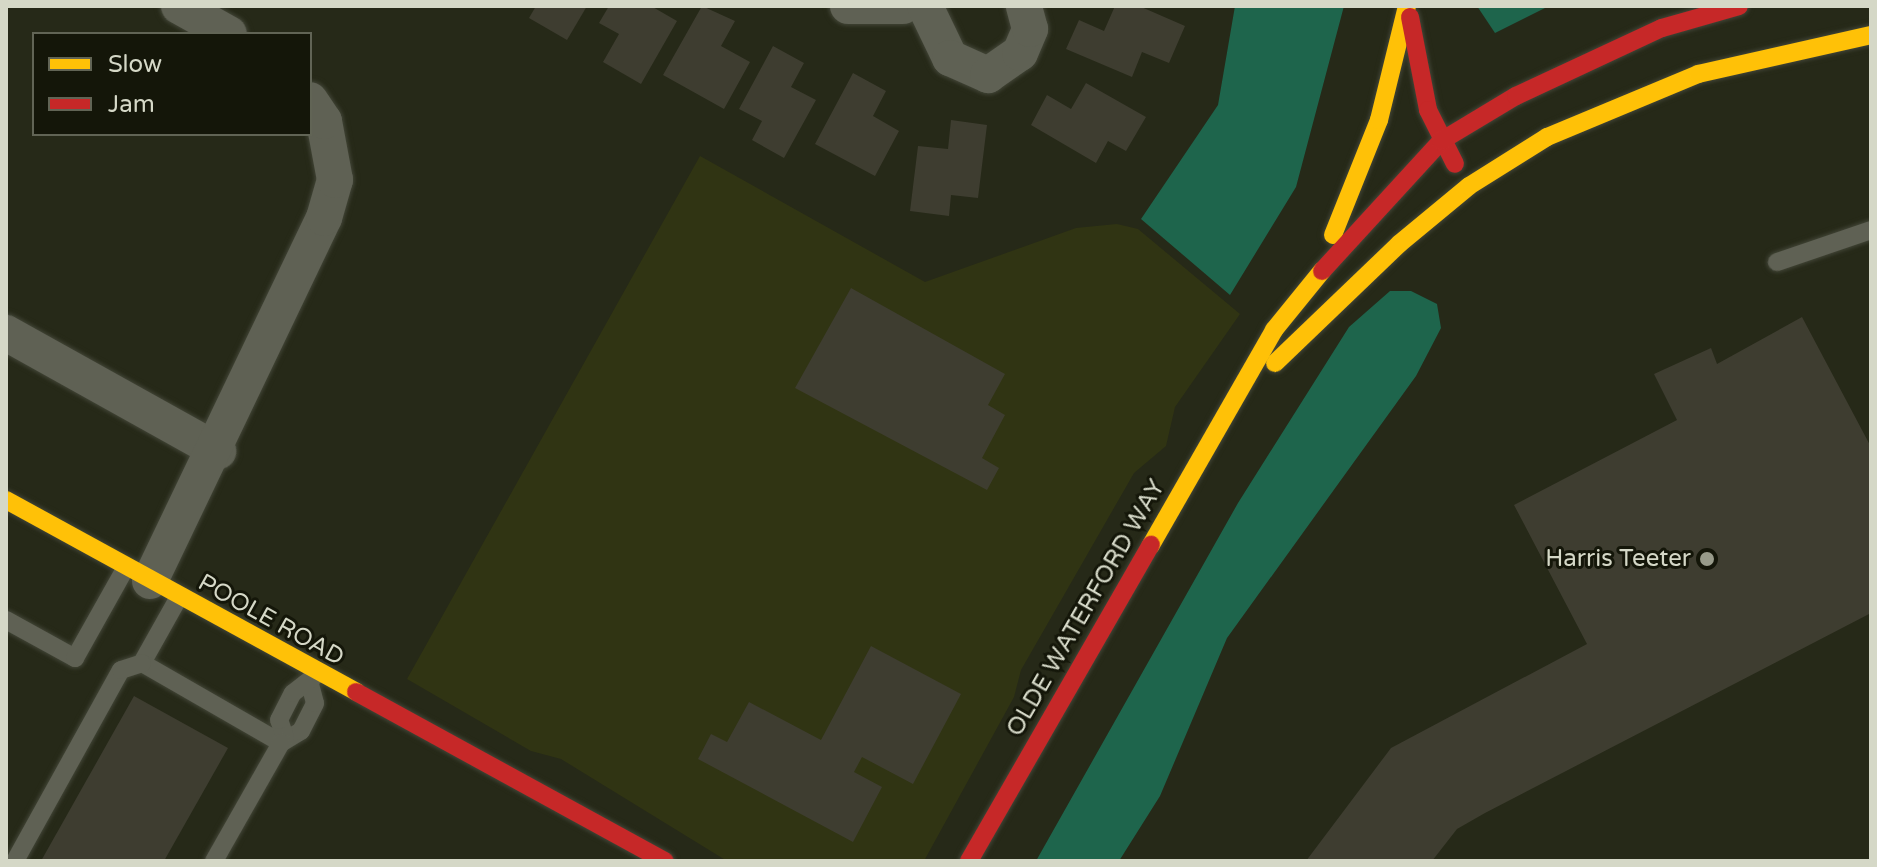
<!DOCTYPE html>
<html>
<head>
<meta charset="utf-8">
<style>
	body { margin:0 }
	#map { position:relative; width:1877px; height:867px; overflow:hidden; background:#262918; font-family:"Varela Round",sans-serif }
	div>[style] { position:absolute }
	.built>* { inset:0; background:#303413 }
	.water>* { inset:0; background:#1e654c }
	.building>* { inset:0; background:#3e3d30 }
	.roads { filter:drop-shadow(0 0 2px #424537) drop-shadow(0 0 2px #424537) }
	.lane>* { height:18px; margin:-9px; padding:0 9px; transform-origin:9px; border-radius:9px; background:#5f6154 }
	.street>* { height:36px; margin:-18px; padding:0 18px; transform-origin:18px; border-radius:18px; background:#5f6154 }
	.slow>* { height:18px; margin:-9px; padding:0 9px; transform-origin:9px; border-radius:9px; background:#ffc107 }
	.jam>* { height:18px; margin:-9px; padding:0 9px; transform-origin:9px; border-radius:9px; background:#c62828 }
	.dots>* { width:22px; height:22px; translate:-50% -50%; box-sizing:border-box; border:4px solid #141609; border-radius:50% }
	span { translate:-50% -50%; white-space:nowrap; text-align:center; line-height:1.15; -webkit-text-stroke:6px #141609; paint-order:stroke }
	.poi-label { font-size:24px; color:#d5d8c7 }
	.right { translate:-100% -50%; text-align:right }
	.street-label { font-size:24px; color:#d5d8c7 }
	.frame { position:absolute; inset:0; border:8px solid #d5d8c7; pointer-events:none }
	.legend { position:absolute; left:32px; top:32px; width:280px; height:104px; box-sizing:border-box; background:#141609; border:2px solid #616455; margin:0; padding:10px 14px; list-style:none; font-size:24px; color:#d5d8c7 }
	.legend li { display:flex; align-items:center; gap:16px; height:40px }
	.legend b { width:40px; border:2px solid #616455 }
</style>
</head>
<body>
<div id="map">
	<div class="built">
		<i style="clip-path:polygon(700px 156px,925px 282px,1076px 228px,1117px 224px,1138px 229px,1240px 314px,1175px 407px,1166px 446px,1134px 473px,1021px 670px,1014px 697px,924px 861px,727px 861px,561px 759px,531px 751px,407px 679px)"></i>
	</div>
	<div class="water">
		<i style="clip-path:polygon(1235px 6px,1344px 6px,1296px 187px,1230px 295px,1141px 219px,1218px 105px)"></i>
		<i style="clip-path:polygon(1477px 6px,1549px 6px,1495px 33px)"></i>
		<i style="clip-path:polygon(1390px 291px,1411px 291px,1437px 304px,1441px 328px,1416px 376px,1227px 638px,1160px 796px,1119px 861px,1036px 861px,1238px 503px,1349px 327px)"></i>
	</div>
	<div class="building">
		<i style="clip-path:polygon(536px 6px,587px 6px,567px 40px,529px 18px)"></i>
		<i style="clip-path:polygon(609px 6px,651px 6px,677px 21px,641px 84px,603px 62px,619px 34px,599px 23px)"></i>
		<i style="clip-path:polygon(702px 6px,735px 21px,721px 46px,750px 62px,724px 109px,663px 75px)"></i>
		<i style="clip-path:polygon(1115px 6px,1139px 6px,1185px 26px,1169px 63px,1142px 52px,1132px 77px,1066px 49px,1079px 20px,1104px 31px)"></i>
		<i style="clip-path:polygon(773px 46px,804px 63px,791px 87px,816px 100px,784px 158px,752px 140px,762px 121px,739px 109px)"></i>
		<i style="clip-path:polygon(853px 73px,886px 91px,873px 116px,899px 131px,875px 176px,815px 144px)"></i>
		<i style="clip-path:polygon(1086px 83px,1146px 117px,1126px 151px,1108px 141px,1096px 163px,1031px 125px,1047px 95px,1071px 109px)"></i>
		<i style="clip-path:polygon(951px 120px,987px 125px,978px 198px,951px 195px,949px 216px,910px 211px,918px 146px,948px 149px)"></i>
		<i style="clip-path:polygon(851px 288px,1005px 374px,988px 405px,1005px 415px,982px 458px,999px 468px,987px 490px,795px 388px)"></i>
		<i style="clip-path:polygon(1802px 317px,1871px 447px,1871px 613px,1485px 813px,1457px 829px,1432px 861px,1306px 861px,1391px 748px,1587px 644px,1514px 505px,1677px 420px,1654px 374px,1711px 348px,1717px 364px)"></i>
		<i style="clip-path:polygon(871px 646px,961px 694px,913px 784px,862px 757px,854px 772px,882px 787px,853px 842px,698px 759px,711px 734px,727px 742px,749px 702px,821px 740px)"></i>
		<i style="clip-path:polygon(134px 696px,228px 748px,164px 861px,41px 861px)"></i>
	</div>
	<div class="roads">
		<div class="lane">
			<i style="left:1777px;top:262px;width:99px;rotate:-18.8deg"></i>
			<i style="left:179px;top:597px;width:76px;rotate:119.3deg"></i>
			<i style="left:142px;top:663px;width:160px;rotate:29.9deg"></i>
			<i style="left:281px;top:743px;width:23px;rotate:-31deg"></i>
			<i style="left:301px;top:731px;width:31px;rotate:-63deg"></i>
			<i style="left:315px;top:703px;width:20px;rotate:-105deg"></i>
			<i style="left:6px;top:620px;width:79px;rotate:28.8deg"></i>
			<i style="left:75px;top:658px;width:104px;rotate:-60.7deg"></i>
			<i style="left:285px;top:737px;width:18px;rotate:-109deg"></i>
			<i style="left:279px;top:720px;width:30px;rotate:-63deg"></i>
			<i style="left:293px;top:693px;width:28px;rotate:-38deg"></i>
			<i style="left:15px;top:861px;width:218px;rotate:-61deg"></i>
			<i style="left:121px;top:670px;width:22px;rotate:-18deg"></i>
			<i style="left:214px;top:861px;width:136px;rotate:-60.4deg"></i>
		</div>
		<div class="street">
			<i style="left:179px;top:6px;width:57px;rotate:29.2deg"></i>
			<i style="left:848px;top:6px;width:55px"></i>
			<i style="left:925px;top:6px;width:58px;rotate:64.3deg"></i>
			<i style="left:950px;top:58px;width:42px;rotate:24.1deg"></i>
			<i style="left:988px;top:75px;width:39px;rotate:-35deg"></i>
			<i style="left:1020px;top:53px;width:26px;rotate:-67deg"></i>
			<i style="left:1030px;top:29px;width:24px;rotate:-105deg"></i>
			<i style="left:6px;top:333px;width:243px;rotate:29.1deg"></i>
			<i style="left:150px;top:581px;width:403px;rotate:-64.4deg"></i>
			<i style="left:324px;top:218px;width:40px;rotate:-74deg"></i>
			<i style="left:335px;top:180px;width:60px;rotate:-100.6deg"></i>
			<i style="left:324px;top:121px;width:25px;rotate:-124deg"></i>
		</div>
		<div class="slow">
			<i style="left:1333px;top:235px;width:124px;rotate:-68.2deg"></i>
			<i style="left:1379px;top:120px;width:117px;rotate:-76.2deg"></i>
			<i style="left:1275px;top:363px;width:172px;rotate:-43.8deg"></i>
			<i style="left:1399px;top:244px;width:91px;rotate:-39.6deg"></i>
			<i style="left:1469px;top:186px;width:92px;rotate:-32.1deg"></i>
			<i style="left:1547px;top:137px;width:164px;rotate:-22.6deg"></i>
			<i style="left:1698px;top:74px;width:177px;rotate:-12.7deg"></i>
			<i style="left:6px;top:500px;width:399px;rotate:28.7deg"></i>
			<i style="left:1151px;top:545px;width:248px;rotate:-60.2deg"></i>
			<i style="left:1274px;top:330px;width:76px;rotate:-50.9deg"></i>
		</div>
		<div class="jam">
			<i style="left:1410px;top:17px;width:95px;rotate:79deg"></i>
			<i style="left:1428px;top:110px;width:60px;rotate:63.4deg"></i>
			<i style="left:1322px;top:271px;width:176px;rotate:-47.5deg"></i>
			<i style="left:1441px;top:141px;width:87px;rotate:-31deg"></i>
			<i style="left:1516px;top:96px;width:161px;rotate:-25deg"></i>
			<i style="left:1662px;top:28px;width:80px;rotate:-15.9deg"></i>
			<i style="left:356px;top:692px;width:352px;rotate:28.7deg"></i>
			<i style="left:969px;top:861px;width:365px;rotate:-60.1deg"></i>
		</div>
	</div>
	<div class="dots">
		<i style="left:1707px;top:559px;background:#989b8a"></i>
	</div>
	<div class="poi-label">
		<span class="right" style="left:1691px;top:559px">Harris Teeter</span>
	</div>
	<div class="street-label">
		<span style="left:1086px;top:608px;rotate:-60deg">OLDE WATERFORD WAY</span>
		<span style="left:271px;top:620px;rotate:29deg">POOLE ROAD</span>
	</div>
	<div class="frame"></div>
	<ul class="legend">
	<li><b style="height:10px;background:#ffc107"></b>Slow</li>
	<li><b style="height:10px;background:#c62828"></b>Jam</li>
	</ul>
</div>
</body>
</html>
